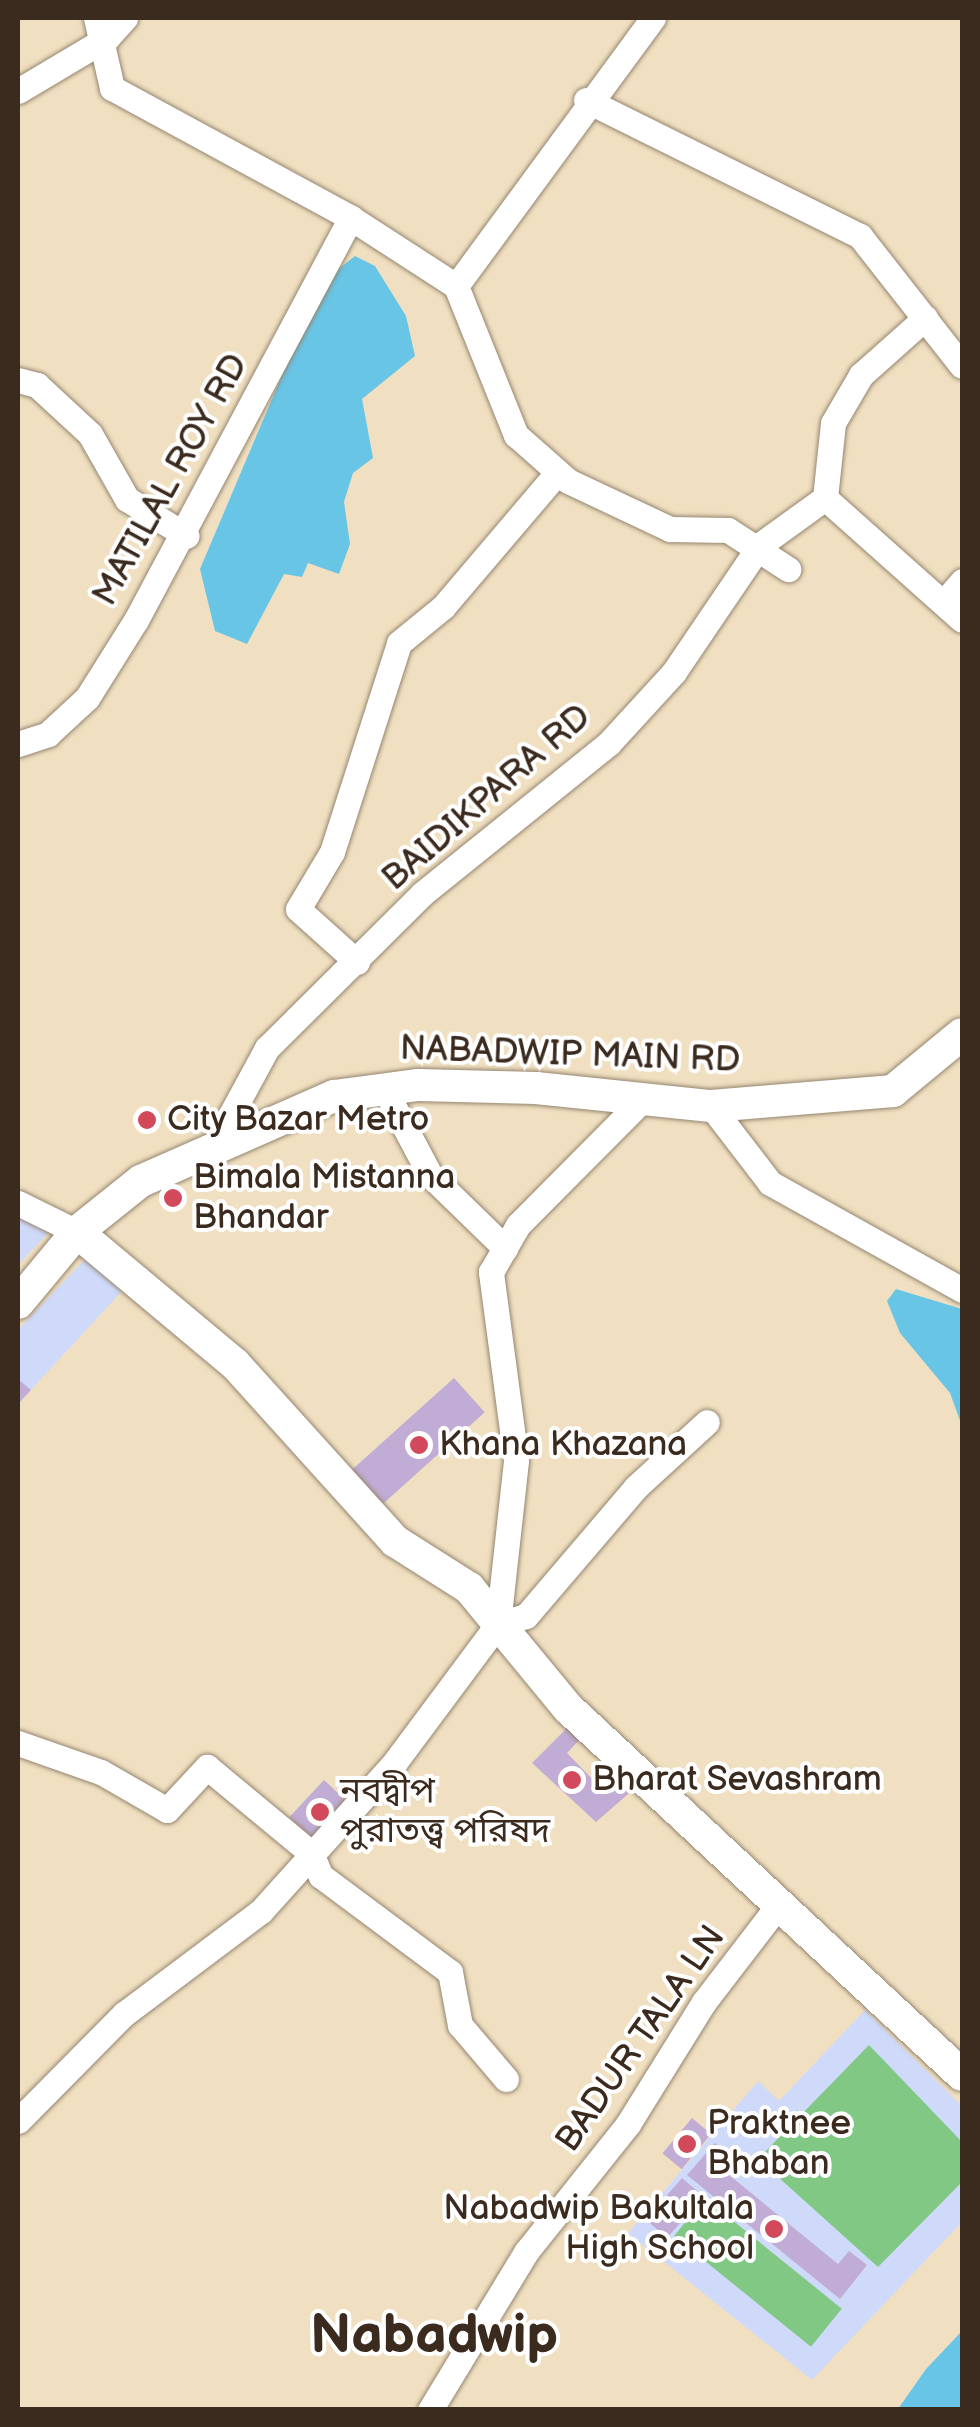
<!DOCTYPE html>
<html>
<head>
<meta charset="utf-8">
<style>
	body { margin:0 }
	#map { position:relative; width:980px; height:2427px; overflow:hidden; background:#f0e0c1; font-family:"Balsamiq Sans","Noto Sans Bengali",sans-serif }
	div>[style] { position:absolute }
	.built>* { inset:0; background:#cfdafa }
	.green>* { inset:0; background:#80c884; transform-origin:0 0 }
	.water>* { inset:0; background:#68c5e6 }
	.building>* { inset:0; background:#c0acd4; transform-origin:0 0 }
	.roads { filter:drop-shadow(0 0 2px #968570) drop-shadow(0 0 2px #968570) }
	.minor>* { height:25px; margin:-12.5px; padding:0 12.5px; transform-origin:12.5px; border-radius:12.5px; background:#fff }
	.major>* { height:32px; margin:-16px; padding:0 16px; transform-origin:16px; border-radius:16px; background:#fff }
	.dots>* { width:28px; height:28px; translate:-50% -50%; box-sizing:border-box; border:5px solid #fff; border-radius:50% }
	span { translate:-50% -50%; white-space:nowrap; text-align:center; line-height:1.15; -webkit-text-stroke:8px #fff; paint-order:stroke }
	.street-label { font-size:35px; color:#3b2a1e }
	.poi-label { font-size:35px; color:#3b2a1e }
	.left { translate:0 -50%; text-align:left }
	.right { translate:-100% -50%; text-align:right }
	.town-label { font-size:55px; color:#3b2a1e; font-weight:700 }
	.frame { position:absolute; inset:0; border:20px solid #3b2a1e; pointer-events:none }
</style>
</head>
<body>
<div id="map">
	<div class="built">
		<i style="clip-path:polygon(18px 1214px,50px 1231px,18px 1265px)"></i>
		<i style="clip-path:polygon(86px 1258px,124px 1289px,18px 1404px,18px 1330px)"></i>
		<i style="clip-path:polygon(865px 2010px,962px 2106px,962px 2222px,812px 2380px,628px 2233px,758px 2081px,779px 2101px)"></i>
	</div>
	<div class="green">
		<i style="clip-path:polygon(869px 2045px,962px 2142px,962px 2182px,878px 2267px,758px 2159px)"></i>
		<i style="left:705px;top:2198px;width:176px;height:49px;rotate:39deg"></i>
	</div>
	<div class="water">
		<i style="clip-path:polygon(355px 256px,375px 266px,406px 316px,415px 356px,362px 399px,373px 458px,353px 473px,344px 502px,350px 544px,339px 574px,308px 563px,302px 577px,284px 574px,247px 644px,215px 631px,200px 569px,300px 333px,331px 275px)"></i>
		<i style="clip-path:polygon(896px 1289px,962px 1309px,962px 1426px,950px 1393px,900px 1333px,887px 1301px)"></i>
		<i style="clip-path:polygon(962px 2331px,962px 2409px,898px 2409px,926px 2369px)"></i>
	</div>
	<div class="building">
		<i style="left:454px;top:1378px;width:46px;height:141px;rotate:48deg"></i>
		<i style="clip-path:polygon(18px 1379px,31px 1390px,18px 1404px)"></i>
		<i style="clip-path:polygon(570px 1725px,583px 1736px,567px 1753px,602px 1789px,620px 1773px,635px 1788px,596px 1822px,532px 1763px)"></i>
		<i style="left:324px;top:1780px;width:37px;height:51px;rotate:43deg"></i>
		<i style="left:692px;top:2118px;width:25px;height:46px;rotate:40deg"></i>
		<i style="clip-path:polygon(715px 2143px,728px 2154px,718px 2166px,838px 2264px,849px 2251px,867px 2265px,840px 2299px,687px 2175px)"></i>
		<i style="left:682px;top:2178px;width:28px;height:55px;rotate:41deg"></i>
	</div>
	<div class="roads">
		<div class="minor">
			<i style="left:96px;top:18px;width:72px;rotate:77.1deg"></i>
			<i style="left:112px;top:88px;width:272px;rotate:28.5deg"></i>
			<i style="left:351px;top:218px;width:125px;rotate:32.9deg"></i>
			<i style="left:456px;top:286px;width:161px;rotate:68.1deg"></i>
			<i style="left:516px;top:435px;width:69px;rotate:41.5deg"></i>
			<i style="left:568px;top:481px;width:113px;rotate:25.2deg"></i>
			<i style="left:670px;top:529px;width:58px;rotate:1deg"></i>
			<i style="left:728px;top:530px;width:72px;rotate:33deg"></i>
			<i style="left:18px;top:91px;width:104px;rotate:-30.8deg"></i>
			<i style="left:107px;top:38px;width:27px;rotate:-48deg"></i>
			<i style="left:586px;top:100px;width:306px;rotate:26.4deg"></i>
			<i style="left:860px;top:236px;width:165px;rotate:51.9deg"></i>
			<i style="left:456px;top:286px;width:333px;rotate:-53.7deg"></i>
			<i style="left:18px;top:380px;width:20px;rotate:15deg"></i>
			<i style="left:37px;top:385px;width:72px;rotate:42.8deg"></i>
			<i style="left:90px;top:434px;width:75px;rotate:60.4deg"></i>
			<i style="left:127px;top:499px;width:70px;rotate:31.7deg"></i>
			<i style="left:825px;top:498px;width:183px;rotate:41.7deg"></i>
			<i style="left:944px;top:602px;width:28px;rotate:-49deg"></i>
			<i style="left:18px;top:744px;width:32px;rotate:-18deg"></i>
			<i style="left:48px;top:734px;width:53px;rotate:-42.7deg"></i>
			<i style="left:87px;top:698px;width:92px;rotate:-57.9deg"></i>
			<i style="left:136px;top:620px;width:456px;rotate:-61.9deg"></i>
			<i style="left:357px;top:962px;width:79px;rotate:-138.1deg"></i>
			<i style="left:298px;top:909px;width:66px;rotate:-59.2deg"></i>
			<i style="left:332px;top:852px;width:219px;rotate:-72.2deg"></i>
			<i style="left:399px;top:643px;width:57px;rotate:-39.3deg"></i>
			<i style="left:443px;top:607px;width:177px;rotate:-49.6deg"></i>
			<i style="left:384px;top:1088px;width:98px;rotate:62.1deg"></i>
			<i style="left:430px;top:1175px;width:105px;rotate:44.2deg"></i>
			<i style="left:711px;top:1106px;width:97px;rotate:52.5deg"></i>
			<i style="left:770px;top:1183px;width:220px;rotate:29.1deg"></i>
			<i style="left:217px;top:1140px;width:105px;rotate:-61.5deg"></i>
			<i style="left:267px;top:1048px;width:218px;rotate:-44.8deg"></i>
			<i style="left:422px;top:894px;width:240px;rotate:-38.9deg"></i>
			<i style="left:609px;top:743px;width:96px;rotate:-47.5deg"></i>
			<i style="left:674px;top:672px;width:153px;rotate:-55.9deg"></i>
			<i style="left:760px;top:545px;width:80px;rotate:-35.9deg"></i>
			<i style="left:825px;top:498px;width:75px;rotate:-83.9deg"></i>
			<i style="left:833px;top:423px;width:56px;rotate:-59.7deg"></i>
			<i style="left:861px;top:375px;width:86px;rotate:-41.7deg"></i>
			<i style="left:18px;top:1203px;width:66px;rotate:26.2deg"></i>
			<i style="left:498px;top:1624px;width:165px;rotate:-83.7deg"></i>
			<i style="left:516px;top:1460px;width:190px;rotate:-97.6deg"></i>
			<i style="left:491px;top:1272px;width:54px;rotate:-60.1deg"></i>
			<i style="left:518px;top:1225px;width:172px;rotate:-45.2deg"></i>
			<i style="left:18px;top:1743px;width:88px;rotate:19.3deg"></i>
			<i style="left:101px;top:1772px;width:76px;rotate:29.9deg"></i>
			<i style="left:167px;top:1810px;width:59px;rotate:-47.1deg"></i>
			<i style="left:207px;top:1767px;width:135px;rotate:39.6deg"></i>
			<i style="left:311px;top:1853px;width:25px;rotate:67deg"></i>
			<i style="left:321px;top:1876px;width:161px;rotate:36.7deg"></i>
			<i style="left:450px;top:1972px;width:54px;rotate:79.3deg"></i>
			<i style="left:460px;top:2025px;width:71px;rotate:49.6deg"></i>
			<i style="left:18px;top:2121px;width:151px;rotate:-45.3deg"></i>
			<i style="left:124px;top:2014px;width:171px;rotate:-36.9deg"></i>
			<i style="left:261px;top:1911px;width:200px;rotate:-48deg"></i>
			<i style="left:395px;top:1762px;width:172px;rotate:-53.3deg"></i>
			<i style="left:498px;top:1624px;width:29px;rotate:-16deg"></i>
			<i style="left:526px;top:1616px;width:170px;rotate:-49.5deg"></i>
			<i style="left:636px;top:1487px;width:96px;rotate:-42.5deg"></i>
			<i style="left:430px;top:2410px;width:185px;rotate:-58.7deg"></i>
			<i style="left:526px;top:2252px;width:164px;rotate:-51.4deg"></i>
			<i style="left:628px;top:2124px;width:144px;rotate:-58.1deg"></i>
			<i style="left:704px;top:2002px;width:120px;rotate:-52.5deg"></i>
		</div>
		<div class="major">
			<i style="left:77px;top:1232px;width:206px;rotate:39.9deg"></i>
			<i style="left:235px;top:1364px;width:239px;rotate:47.9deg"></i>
			<i style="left:395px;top:1541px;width:88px;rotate:32.4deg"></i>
			<i style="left:469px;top:1588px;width:156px;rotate:50.5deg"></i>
			<i style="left:568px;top:1708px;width:538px;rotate:42.97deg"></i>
			<i style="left:18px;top:1303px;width:92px;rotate:-50.3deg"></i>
			<i style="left:77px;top:1232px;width:82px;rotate:-38.6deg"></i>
			<i style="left:141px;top:1181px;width:211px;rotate:-23.8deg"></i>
			<i style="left:334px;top:1096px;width:85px;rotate:-7.5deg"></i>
			<i style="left:418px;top:1085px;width:118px;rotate:1.5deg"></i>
			<i style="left:536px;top:1088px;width:176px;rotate:5.9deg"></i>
			<i style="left:711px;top:1106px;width:183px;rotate:-4.7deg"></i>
			<i style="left:893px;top:1091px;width:89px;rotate:-39.6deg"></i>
		</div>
	</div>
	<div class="dots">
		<i style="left:147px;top:1120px;background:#d1495b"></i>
		<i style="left:173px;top:1198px;background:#d1495b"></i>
		<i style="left:419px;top:1445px;background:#d1495b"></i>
		<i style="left:572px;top:1780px;background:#d1495b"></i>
		<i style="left:320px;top:1812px;background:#d1495b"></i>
		<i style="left:687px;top:2144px;background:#d1495b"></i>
		<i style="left:774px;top:2229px;background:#d1495b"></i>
	</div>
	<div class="street-label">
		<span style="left:171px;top:480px;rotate:-61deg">MATILAL ROY RD</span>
		<span style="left:487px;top:798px;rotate:-41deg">BAIDIKPARA RD</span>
		<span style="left:570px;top:1055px;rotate:2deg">NABADWIP MAIN RD</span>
		<span style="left:641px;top:2039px;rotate:-55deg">BADUR TALA LN</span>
	</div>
	<div class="poi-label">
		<span class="left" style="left:167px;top:1120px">City Bazar Metro</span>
		<span class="left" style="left:193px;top:1198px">Bimala Mistanna<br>Bhandar</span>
		<span class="left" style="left:439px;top:1445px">Khana Khazana</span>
		<span class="left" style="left:592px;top:1780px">Bharat Sevashram</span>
		<span class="left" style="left:340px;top:1812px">নবদ্বীপ<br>পুরাতত্ত্ব পরিষদ</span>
		<span class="left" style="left:707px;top:2144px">Praktnee<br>Bhaban</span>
		<span class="right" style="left:754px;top:2229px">Nabadwip Bakultala<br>High School</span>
	</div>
	<div class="town-label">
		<span style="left:434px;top:2336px">Nabadwip</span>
	</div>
	<div class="frame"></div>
</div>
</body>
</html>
